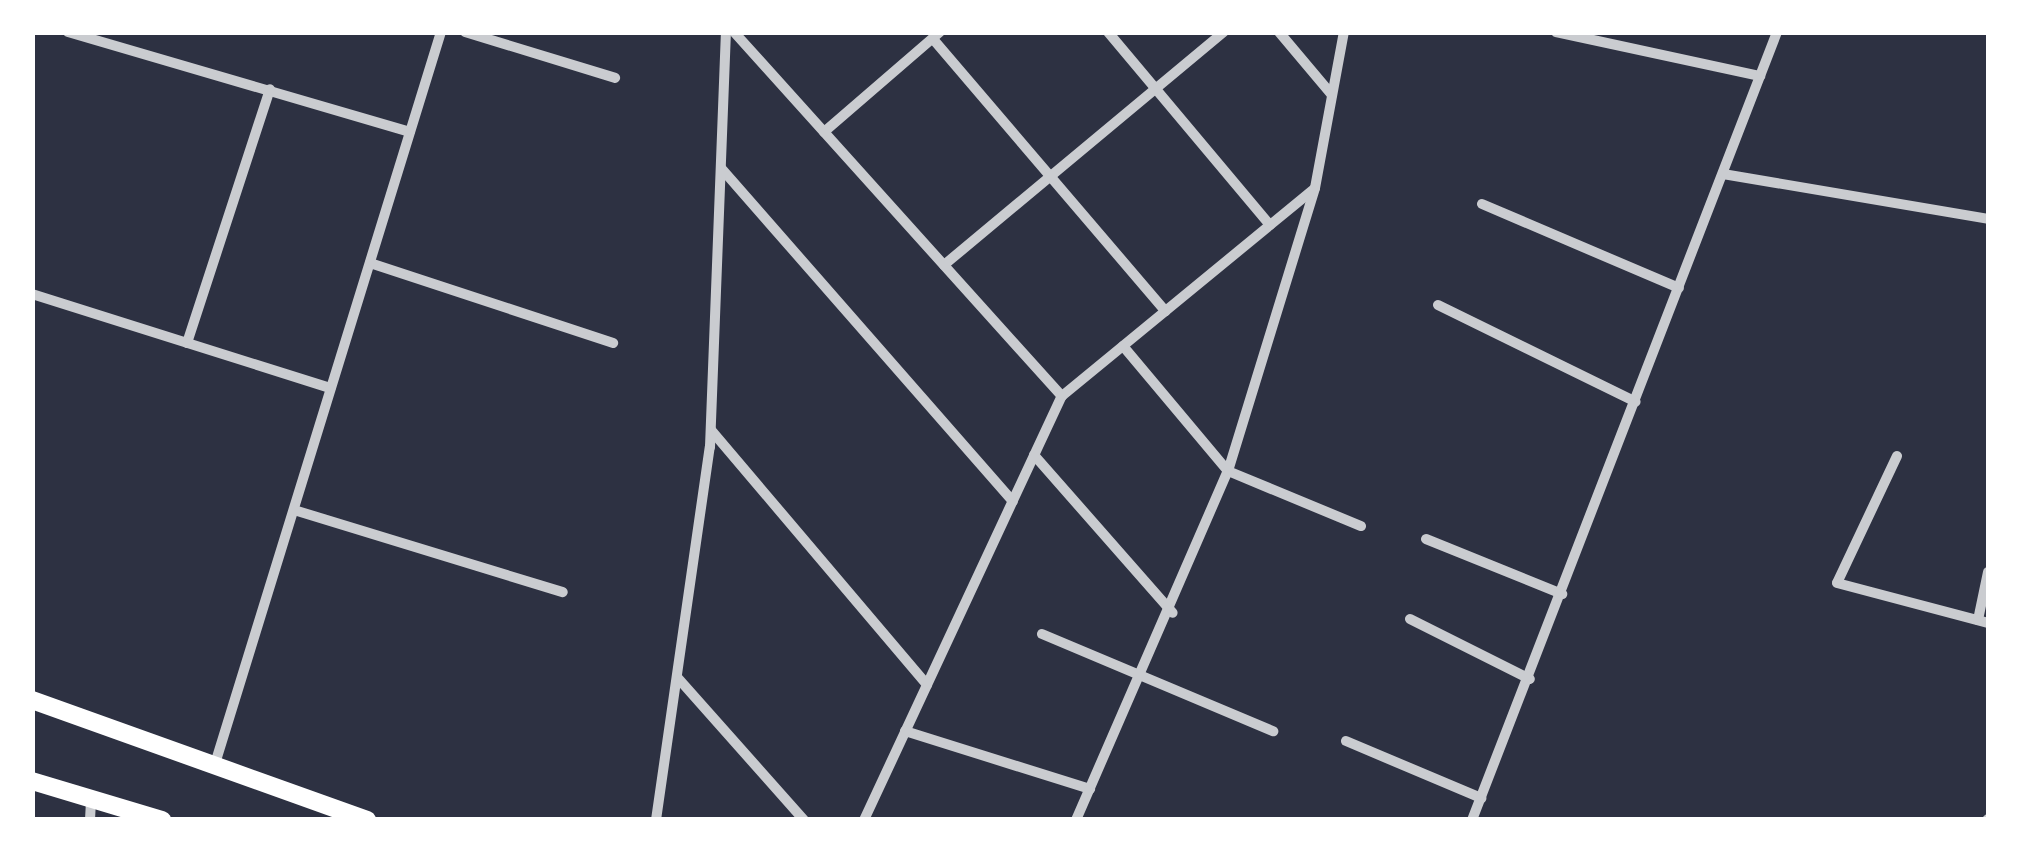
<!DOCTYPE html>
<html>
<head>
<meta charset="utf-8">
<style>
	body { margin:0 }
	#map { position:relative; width:2021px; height:852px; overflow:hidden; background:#2d3142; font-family:Arial,sans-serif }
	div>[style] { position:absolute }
	.minor>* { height:10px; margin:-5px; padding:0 5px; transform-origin:5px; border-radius:5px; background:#caccd0 }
	.primary>* { height:18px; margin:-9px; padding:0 9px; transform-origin:9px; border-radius:9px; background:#fff }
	span { translate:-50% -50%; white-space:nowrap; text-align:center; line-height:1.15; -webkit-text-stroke:8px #fff; paint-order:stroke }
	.frame { position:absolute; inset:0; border:35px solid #fff; pointer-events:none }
</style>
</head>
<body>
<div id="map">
	<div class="minor">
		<i style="left:68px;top:32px;width:356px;rotate:16.3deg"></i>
		<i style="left:465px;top:32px;width:157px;rotate:17deg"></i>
		<i style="left:734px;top:32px;width:490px;rotate:48deg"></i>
		<i style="left:1108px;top:32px;width:252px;rotate:50deg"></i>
		<i style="left:1279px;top:32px;width:82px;rotate:49.9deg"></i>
		<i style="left:1556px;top:32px;width:209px;rotate:12.2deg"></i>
		<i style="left:933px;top:39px;width:358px;rotate:49.5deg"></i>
		<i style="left:824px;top:132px;width:153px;rotate:-40.8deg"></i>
		<i style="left:721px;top:168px;width:443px;rotate:48.8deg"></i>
		<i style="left:1723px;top:174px;width:269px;rotate:9.6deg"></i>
		<i style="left:1482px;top:204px;width:214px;rotate:23.1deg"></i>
		<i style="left:370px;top:263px;width:256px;rotate:18.2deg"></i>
		<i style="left:944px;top:265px;width:364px;rotate:-39.8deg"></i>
		<i style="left:32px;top:294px;width:313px;rotate:17.5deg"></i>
		<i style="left:1438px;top:305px;width:220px;rotate:26.1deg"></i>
		<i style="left:187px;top:343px;width:267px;rotate:-71.9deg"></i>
		<i style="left:1123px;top:346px;width:163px;rotate:50deg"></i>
		<i style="left:1228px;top:471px;width:144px;rotate:22.5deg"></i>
		<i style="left:711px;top:430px;width:334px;rotate:49.7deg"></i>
		<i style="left:1034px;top:455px;width:210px;rotate:48.7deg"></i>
		<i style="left:1897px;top:456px;width:140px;rotate:115.3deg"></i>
		<i style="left:1837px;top:583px;width:156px;rotate:14.8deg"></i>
		<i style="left:294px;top:510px;width:281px;rotate:17deg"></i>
		<i style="left:1426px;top:539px;width:147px;rotate:22deg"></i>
		<i style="left:1410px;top:619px;width:134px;rotate:26.6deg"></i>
		<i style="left:1978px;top:620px;width:49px;rotate:-78.2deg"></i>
		<i style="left:1042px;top:634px;width:251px;rotate:22.8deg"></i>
		<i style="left:677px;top:677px;width:191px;rotate:48.4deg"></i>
		<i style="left:905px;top:731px;width:194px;rotate:17.4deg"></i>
		<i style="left:1346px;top:741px;width:147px;rotate:22.9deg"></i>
		<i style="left:214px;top:767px;width:769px;rotate:-72.84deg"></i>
		<i style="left:90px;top:820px;width:21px;rotate:-87deg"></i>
		<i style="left:656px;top:820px;width:377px;rotate:-81.8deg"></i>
		<i style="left:710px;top:447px;width:415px;rotate:-87.8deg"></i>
		<i style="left:864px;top:820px;width:468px;rotate:-65deg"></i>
		<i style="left:1062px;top:396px;width:326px;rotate:-39.4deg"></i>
		<i style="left:1076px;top:820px;width:381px;rotate:-66.5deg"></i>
		<i style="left:1228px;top:471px;width:296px;rotate:-72.9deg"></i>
		<i style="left:1315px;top:188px;width:159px;rotate:-79.5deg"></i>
		<i style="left:1472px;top:820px;width:845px;rotate:-68.84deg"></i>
		<i style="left:1987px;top:820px;width:1px;rotate:-45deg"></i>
	</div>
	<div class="primary">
		<i style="left:32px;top:700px;width:356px;rotate:19.7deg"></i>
		<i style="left:32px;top:781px;width:136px;rotate:16.7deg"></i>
	</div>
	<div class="frame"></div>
</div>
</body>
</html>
